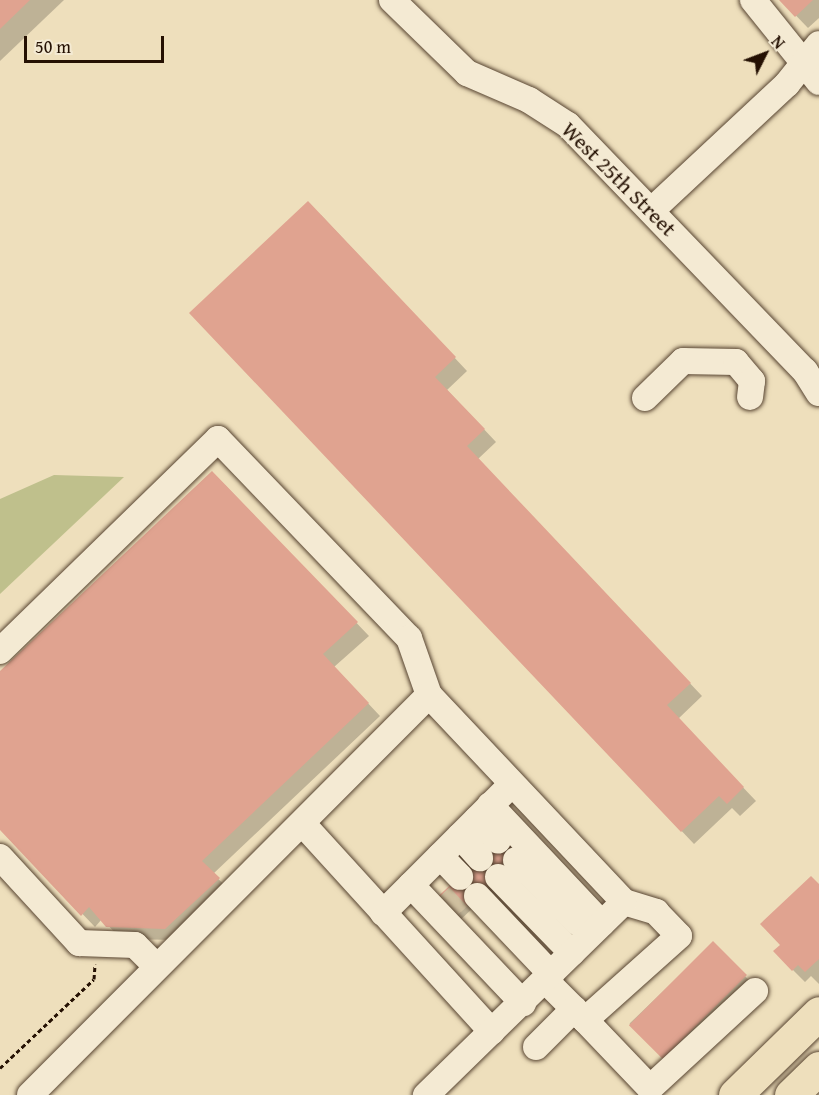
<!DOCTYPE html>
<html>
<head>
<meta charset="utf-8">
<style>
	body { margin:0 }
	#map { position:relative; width:819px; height:1095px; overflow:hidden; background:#eedfbc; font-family:"Gentium Book Plus",serif }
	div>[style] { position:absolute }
	.green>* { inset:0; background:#bfc08c }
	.shadow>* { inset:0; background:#0003; transform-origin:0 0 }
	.building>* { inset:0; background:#e0a390; transform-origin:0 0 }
	.minor-tunnel>* { height:26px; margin-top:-13px; transform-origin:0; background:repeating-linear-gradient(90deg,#d0c0a0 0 26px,transparent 0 39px) }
	.path>* { height:3px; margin-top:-1.5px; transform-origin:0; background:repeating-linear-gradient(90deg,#251103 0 4.5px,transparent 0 7.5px) }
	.roads { filter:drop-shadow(0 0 2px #574431) drop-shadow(0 0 2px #574431) }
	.minor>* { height:26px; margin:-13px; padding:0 13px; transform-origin:13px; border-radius:13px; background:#f4ead3 }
	.major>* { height:33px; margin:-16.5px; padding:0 16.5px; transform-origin:16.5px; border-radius:16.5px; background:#eedfbc }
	span { translate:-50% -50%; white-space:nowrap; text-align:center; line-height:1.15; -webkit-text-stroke:4.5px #f4ead3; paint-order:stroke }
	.street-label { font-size:22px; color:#251103 }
	.north { position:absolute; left:735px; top:24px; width:60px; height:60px; -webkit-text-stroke:4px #f4ead3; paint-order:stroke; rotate:48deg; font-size:16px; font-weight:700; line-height:24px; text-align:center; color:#251103 }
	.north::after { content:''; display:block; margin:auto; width:21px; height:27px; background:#251103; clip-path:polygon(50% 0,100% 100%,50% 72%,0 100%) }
	.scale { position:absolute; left:24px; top:36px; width:140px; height:27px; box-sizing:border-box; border:3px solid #251103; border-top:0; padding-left:8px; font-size:18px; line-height:21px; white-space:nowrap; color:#251103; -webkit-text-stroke:4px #f4ead3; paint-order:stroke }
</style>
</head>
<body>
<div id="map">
	<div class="green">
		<i style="clip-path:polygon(54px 475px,124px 477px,0 594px,0 499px)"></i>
	</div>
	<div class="shadow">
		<i style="clip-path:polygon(0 0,64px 0,0 61px)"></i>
		<i style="clip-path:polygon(781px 0,819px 0,819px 18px,808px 28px)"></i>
		<i style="clip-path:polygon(321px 215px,467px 371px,447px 390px,496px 442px,478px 459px,702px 696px,678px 719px,756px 801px,740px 816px,732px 808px,694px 844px,191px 313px)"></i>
		<i style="clip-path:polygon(225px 485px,369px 636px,334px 667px,380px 716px,213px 874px,231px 891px,178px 940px,121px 939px,102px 919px,95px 927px,0 828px,0 673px)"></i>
		<i style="clip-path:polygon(527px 857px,456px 924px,435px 903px)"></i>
		<i style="clip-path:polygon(819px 886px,819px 984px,811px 976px,805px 982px,793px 970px,782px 945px)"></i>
		<i style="left:713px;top:943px;width:64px;height:116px;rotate:46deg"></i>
	</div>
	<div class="building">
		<i style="clip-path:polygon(0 0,30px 0,0 29px)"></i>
		<i style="clip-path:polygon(779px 0,813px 0,795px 17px)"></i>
		<i style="clip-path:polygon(308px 201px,456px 357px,435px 377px,485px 429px,467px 446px,691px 683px,667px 705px,744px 787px,727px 804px,719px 796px,681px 832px,189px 313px)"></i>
		<i style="clip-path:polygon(212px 471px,358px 622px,323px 654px,369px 703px,202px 861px,220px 878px,165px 929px,106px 927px,89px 907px,81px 916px,0 830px,0 671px)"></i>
		<i style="left:506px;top:833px;width:26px;height:101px;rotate:47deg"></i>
		<i style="clip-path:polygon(811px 876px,819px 884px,819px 959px,805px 972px,798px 965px,792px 971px,773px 951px,780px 945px,760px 924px)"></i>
		<i style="left:713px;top:941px;width:48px;height:119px;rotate:45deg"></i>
	</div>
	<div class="minor-tunnel">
		<i style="left:440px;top:896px;width:26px;rotate:47deg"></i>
	</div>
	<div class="path">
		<i style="left:0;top:1068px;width:129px;rotate:-43.4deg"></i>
		<i style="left:94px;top:979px;width:15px;rotate:-86deg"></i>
	</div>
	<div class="roads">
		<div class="minor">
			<i style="left:392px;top:0;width:105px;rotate:44.2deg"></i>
			<i style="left:467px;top:73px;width:68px;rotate:23.5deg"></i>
			<i style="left:529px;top:100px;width:46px;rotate:32.7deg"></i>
			<i style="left:568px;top:125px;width:342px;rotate:46.1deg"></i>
			<i style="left:805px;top:371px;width:26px;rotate:58deg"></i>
			<i style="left:753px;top:0;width:105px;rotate:51.2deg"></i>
			<i style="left:652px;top:210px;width:185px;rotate:-43deg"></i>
			<i style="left:787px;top:84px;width:51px;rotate:-51.3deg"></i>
			<i style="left:645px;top:398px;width:53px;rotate:-44.2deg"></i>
			<i style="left:683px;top:361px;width:53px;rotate:1.1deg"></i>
			<i style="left:736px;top:362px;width:25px;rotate:50deg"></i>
			<i style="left:752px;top:381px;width:16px;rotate:97deg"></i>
			<i style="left:0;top:651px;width:304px;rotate:-44.2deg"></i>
			<i style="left:218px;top:439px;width:276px;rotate:46.2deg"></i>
			<i style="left:409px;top:638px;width:60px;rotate:70.7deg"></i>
			<i style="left:490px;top:805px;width:163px;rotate:46.7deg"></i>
			<i style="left:477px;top:819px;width:30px;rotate:46deg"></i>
			<i style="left:302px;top:823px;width:282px;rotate:47.7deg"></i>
			<i style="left:460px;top:836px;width:30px;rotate:48deg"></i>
			<i style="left:440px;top:856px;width:29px;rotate:46deg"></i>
			<i style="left:0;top:857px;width:117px;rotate:47.4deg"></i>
			<i style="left:79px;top:943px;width:56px;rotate:2deg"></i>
			<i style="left:135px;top:945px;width:31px;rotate:45deg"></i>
			<i style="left:516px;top:860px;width:87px;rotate:45.5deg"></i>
			<i style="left:498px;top:877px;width:106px;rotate:45.8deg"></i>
			<i style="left:411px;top:885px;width:163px;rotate:46.5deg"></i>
			<i style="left:477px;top:896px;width:108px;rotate:46.5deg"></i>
			<i style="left:624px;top:902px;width:34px;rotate:17deg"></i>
			<i style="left:656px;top:912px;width:33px;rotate:46deg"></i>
			<i style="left:679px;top:936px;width:126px;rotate:138.2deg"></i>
			<i style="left:585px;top:1020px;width:94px;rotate:46.3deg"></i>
			<i style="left:650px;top:1088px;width:143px;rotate:-42.7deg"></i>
			<i style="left:383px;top:913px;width:182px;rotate:-45deg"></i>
			<i style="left:545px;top:980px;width:57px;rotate:45deg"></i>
			<i style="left:536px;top:1047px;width:54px;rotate:-45deg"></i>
			<i style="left:30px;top:1095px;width:565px;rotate:-45.07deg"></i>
			<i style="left:429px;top:695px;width:284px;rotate:46.7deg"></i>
			<i style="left:624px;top:902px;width:277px;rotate:135.7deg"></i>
		</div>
		<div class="major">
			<i style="left:735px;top:1095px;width:117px;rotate:-44.3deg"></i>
			<i style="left:791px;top:1095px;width:39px;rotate:-44deg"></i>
		</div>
	</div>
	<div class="street-label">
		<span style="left:619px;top:179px;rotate:45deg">West 25th Street</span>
	</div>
	<div class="north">N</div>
	<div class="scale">50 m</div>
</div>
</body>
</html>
